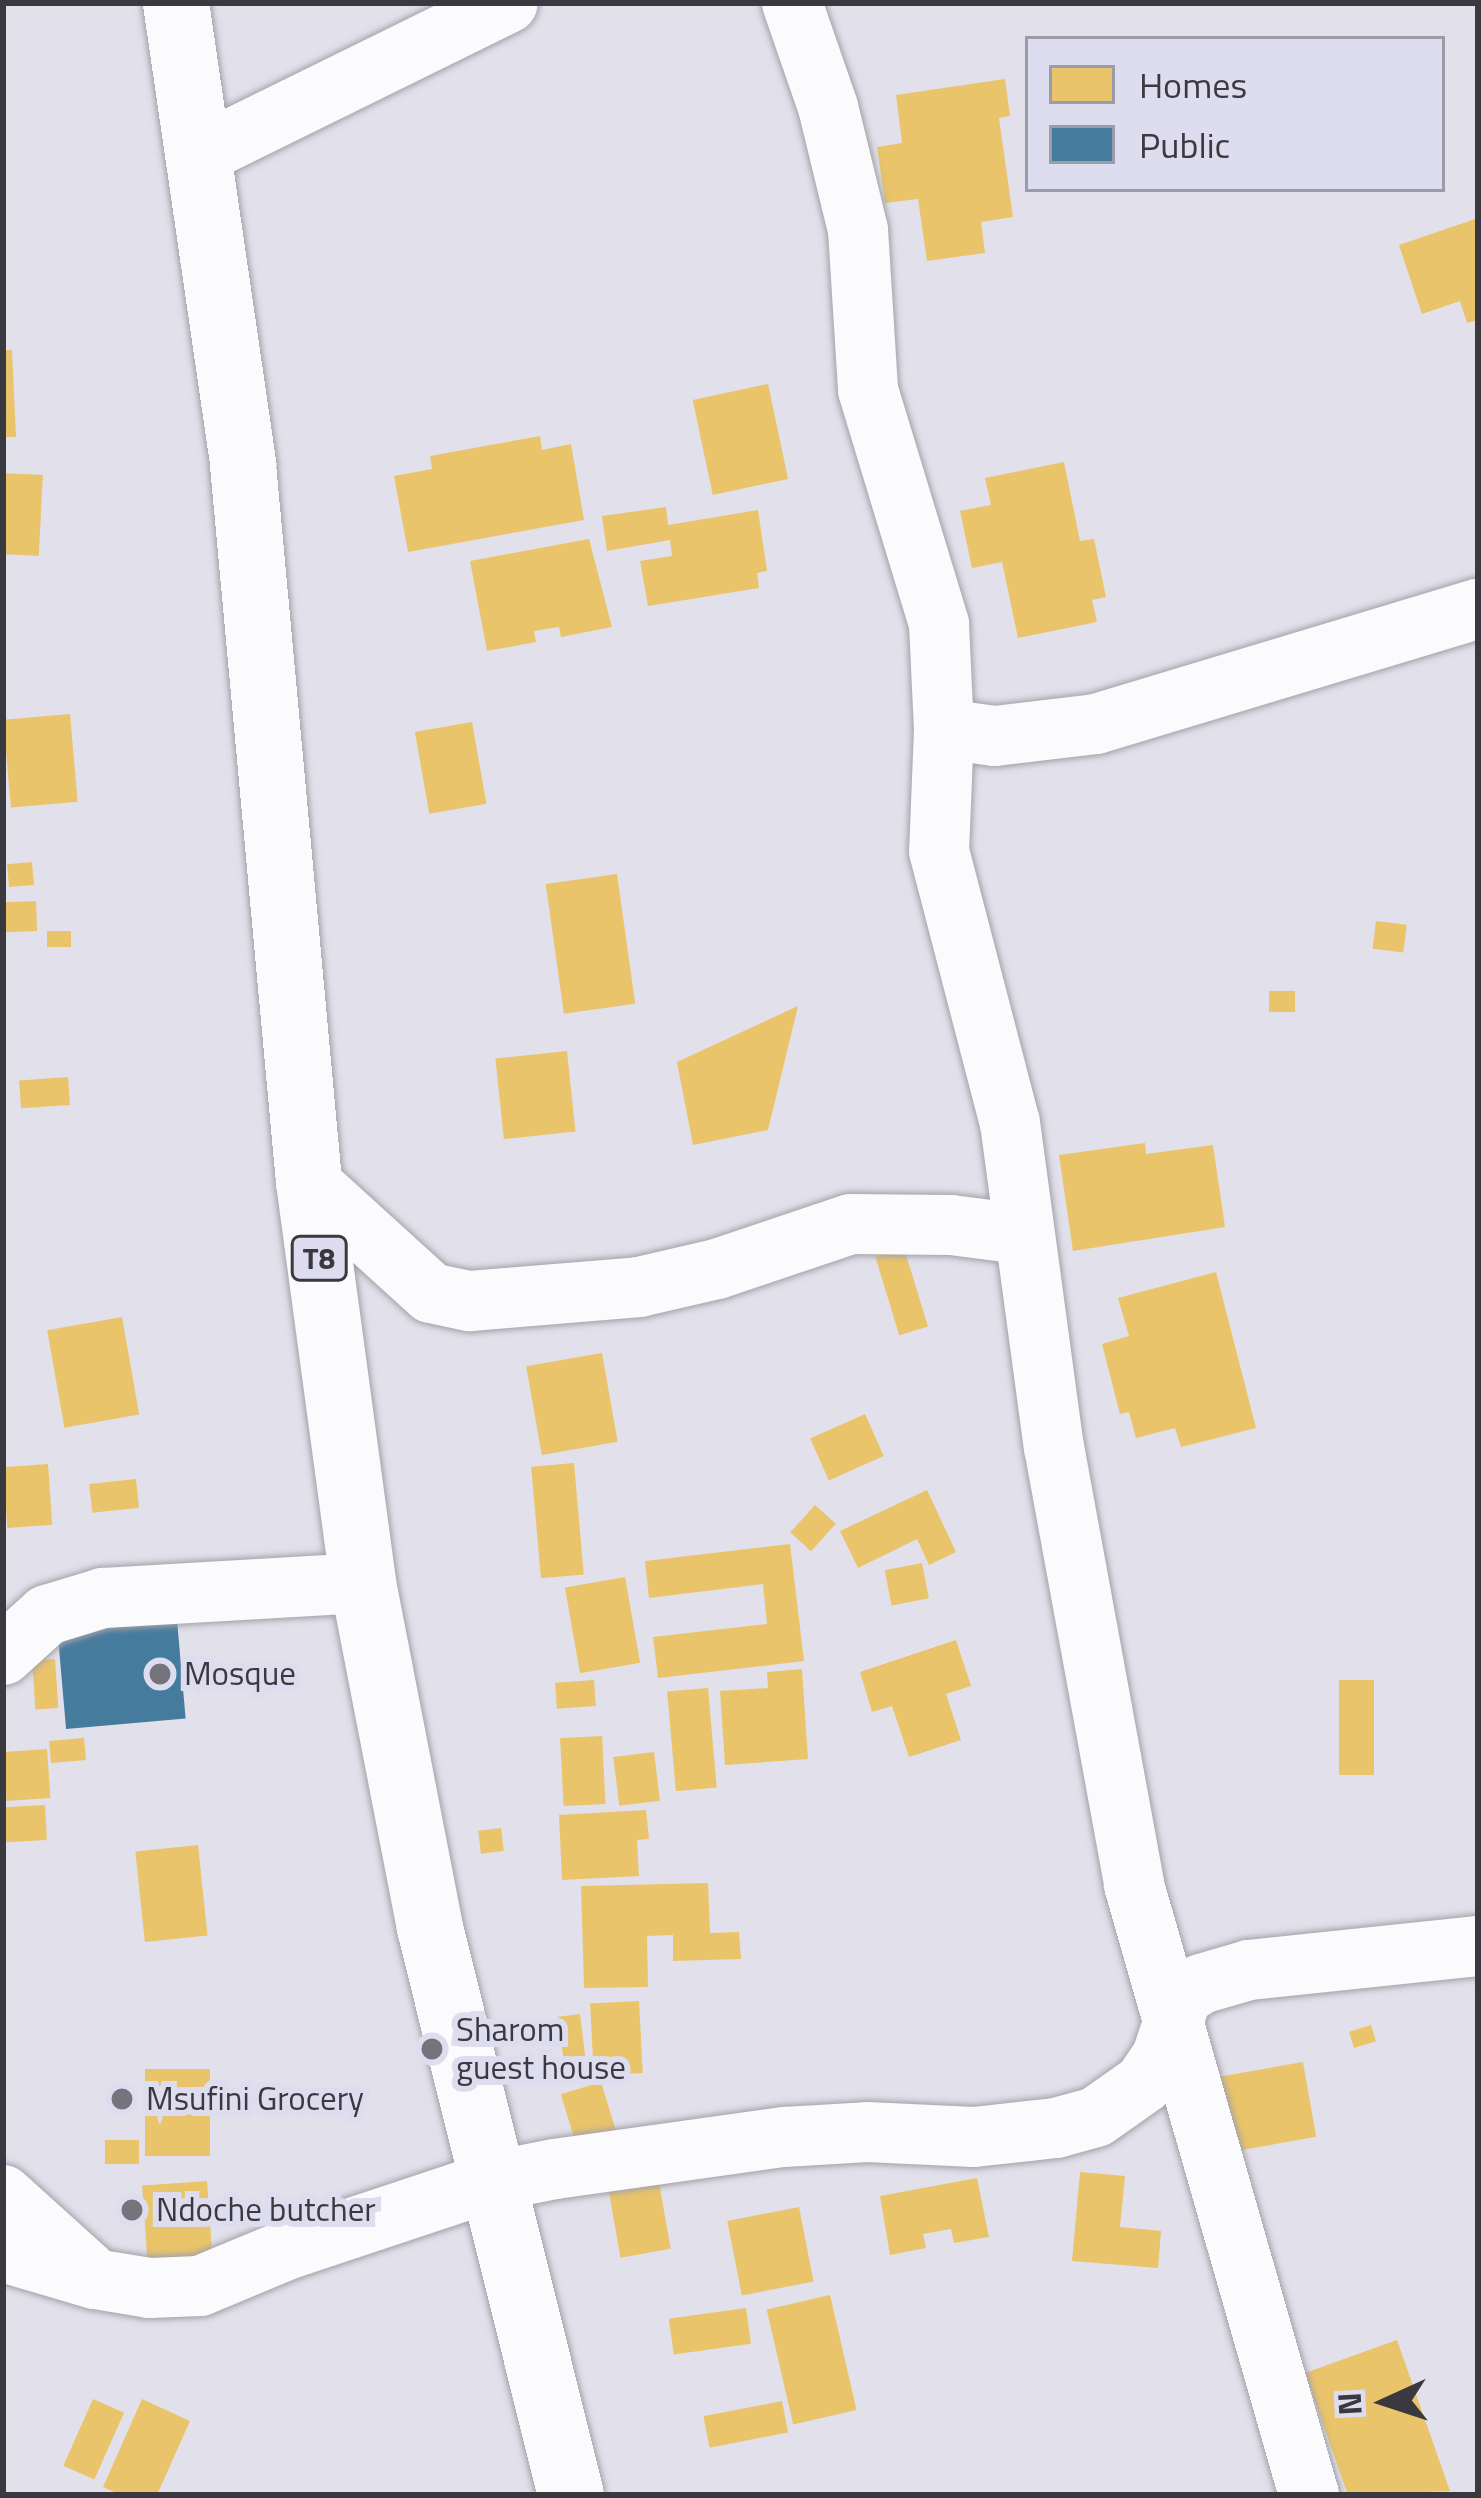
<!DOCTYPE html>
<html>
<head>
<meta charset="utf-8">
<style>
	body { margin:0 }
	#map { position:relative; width:1481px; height:2498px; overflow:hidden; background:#e2e1eb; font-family:"Titillium Web",sans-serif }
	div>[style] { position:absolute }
	.homes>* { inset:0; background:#e9c46a; transform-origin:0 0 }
	.public>* { inset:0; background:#457b9d; transform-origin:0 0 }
	.roads { filter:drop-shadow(0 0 3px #a3a2aa) drop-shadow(0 0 3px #a3a2aa) }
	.minor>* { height:60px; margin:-30px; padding:0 30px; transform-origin:30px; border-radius:30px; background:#fbfafc }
	.highway>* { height:66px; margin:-33px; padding:0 33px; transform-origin:33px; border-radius:33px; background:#fbfafc }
	.dots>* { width:33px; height:33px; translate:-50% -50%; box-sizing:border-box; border:6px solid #deddef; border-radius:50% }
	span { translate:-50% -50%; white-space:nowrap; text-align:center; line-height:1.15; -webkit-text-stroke:12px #deddef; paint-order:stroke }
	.shield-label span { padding:3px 9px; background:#deddef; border:3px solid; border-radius:9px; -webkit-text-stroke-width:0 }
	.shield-label { font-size:30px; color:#3a3940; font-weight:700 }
	.poi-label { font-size:33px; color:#3a3940 }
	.left { translate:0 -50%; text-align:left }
	.frame { position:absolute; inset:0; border:6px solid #3a3940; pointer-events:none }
	.legend { position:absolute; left:1025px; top:36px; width:420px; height:156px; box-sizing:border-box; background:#deddef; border:3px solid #9c9ba9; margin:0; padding:15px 21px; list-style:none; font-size:36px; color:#3a3940 }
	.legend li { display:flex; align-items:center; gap:24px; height:60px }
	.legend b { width:60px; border:3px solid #9c9ba9 }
	.north { position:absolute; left:1325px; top:2342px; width:120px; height:120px; -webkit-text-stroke:9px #deddef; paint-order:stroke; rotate:267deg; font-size:33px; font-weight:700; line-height:48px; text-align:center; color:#3a3940 }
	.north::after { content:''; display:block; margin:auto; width:42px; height:54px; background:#3a3940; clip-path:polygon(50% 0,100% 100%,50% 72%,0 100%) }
</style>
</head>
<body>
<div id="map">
	<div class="homes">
		<i style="clip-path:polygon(1005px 79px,1010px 116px,999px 118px,1013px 217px,981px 222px,985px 253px,927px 261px,918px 199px,885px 203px,877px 147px,902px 143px,896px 95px)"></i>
		<i style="clip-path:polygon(1478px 218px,1478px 320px,1467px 323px,1460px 301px,1422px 314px,1399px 245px)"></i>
		<i style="clip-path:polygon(3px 350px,12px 350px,16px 437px,3px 437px)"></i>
		<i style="left:768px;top:384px;width:97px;height:77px;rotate:78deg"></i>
		<i style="clip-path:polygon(540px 436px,542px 450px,571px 444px,584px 520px,408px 552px,394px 476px,432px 469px,430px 456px)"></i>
		<i style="clip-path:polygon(1064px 462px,1080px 541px,1094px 539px,1106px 597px,1092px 600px,1097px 622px,1018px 638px,1002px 562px,972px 568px,960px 511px,991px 505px,985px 478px)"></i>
		<i style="left:3px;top:473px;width:40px;height:81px;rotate:3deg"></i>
		<i style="clip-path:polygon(666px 507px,668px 525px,758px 510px,767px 571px,757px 573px,759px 588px,648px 606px,640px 561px,672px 556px,670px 540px,607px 551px,602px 516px)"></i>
		<i style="clip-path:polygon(589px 539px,612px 627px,561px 637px,559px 627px,534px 631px,536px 642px,487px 651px,470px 561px)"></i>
		<i style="left:70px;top:714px;width:88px;height:67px;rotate:85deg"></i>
		<i style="left:472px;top:722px;width:83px;height:58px;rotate:80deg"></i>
		<i style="left:32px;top:862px;width:23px;height:25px;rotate:85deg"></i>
		<i style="left:617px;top:874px;width:131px;height:72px;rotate:82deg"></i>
		<i style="left:36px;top:901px;width:30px;height:33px;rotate:88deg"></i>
		<i style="left:1376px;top:921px;width:31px;height:28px;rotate:7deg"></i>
		<i style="left:47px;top:931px;width:24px;height:16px"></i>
		<i style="left:1269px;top:991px;width:26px;height:21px"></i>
		<i style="clip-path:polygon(798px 1006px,768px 1130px,693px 1145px,677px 1062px)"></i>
		<i style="left:567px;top:1051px;width:81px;height:72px;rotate:84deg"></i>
		<i style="left:68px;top:1077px;width:28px;height:49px;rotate:86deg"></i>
		<i style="clip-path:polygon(1145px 1143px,1146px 1154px,1213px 1145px,1225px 1227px,1073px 1251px,1059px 1155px)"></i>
		<i style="left:904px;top:1248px;width:82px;height:30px;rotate:73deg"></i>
		<i style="clip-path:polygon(1216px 1272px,1256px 1428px,1181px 1447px,1175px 1428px,1136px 1438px,1129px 1412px,1120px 1414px,1102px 1344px,1129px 1336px,1118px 1298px)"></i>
		<i style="left:122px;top:1317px;width:99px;height:76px;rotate:80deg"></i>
		<i style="left:602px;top:1353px;width:90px;height:77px;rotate:80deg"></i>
		<i style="left:865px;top:1414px;width:46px;height:60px;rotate:66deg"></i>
		<i style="left:574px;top:1463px;width:112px;height:43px;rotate:85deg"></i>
		<i style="left:48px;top:1464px;width:61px;height:45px;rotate:86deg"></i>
		<i style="left:136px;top:1479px;width:29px;height:47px;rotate:84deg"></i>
		<i style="clip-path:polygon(927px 1490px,956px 1552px,929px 1565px,917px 1539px,858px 1568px,840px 1531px)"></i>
		<i style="left:815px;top:1505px;width:28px;height:37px;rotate:42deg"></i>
		<i style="clip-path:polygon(790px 1544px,804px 1661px,658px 1678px,653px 1637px,767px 1624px,763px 1584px,649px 1598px,645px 1561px)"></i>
		<i style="left:922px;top:1563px;width:36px;height:38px;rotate:79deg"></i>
		<i style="left:625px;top:1577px;width:87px;height:61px;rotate:80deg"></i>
		<i style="clip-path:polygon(956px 1640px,971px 1686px,946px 1694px,961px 1740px,909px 1757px,892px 1706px,872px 1712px,860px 1672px)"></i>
		<i style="left:55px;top:1659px;width:49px;height:23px;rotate:86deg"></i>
		<i style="clip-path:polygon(802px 1669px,808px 1759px,725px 1765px,720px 1691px,768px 1688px,767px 1672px)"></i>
		<i style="left:594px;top:1680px;width:26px;height:39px;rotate:86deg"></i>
		<i style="left:1339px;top:1680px;width:35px;height:95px"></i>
		<i style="left:708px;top:1688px;width:100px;height:41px;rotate:85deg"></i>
		<i style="left:602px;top:1736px;width:68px;height:42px;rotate:87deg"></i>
		<i style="left:84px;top:1738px;width:22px;height:35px;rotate:85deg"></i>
		<i style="left:47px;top:1749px;width:49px;height:44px;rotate:86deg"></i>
		<i style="left:654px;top:1752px;width:49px;height:41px;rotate:83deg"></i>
		<i style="left:45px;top:1805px;width:35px;height:42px;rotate:87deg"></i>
		<i style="clip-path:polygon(646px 1810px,649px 1839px,637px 1840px,639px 1876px,562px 1880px,559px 1815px)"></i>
		<i style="left:501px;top:1828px;width:23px;height:23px;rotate:83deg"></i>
		<i style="left:198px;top:1845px;width:91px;height:63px;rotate:84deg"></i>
		<i style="clip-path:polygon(708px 1883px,710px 1933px,739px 1932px,741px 1959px,673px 1961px,673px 1935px,647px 1936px,648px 1987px,584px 1988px,581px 1886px)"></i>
		<i style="left:639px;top:2001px;width:72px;height:49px;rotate:87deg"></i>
		<i style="left:580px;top:2014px;width:63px;height:22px;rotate:83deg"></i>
		<i style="left:1371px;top:2025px;width:17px;height:23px;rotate:73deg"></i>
		<i style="left:1303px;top:2062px;width:76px;height:95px;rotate:80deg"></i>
		<i style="left:145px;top:2069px;width:65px;height:87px"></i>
		<i style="left:601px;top:2082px;width:55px;height:42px;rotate:73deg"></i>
		<i style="left:105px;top:2140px;width:34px;height:24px"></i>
		<i style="left:657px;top:2171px;width:79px;height:51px;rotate:80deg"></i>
		<i style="clip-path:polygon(1080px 2172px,1125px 2176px,1120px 2227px,1161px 2231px,1158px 2268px,1072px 2261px)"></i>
		<i style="clip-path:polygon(977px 2178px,989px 2237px,954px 2243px,951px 2229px,923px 2234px,926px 2248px,890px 2255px,880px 2196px)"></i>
		<i style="left:207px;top:2181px;width:82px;height:65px;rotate:86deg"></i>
		<i style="left:799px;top:2207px;width:76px;height:73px;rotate:79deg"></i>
		<i style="left:830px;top:2295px;width:118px;height:65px;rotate:77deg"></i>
		<i style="left:746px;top:2308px;width:36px;height:78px;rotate:82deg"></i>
		<i style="clip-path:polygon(1397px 2340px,1450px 2491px,1348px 2495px,1305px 2373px)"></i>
		<i style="left:93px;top:2399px;width:34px;height:73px;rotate:24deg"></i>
		<i style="clip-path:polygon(142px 2399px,190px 2421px,157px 2495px,121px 2495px,103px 2487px)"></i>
		<i style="left:782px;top:2401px;width:32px;height:80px;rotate:79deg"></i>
	</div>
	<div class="public">
		<i style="left:177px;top:1620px;width:99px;height:120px;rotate:85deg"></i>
	</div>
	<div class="roads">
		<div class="minor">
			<i style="left:792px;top:3px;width:110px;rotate:70.9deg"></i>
			<i style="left:828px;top:107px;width:127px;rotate:76.3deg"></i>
			<i style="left:858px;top:230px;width:160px;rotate:86.4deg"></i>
			<i style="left:868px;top:390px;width:245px;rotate:73.1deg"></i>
			<i style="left:939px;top:624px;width:105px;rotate:87.3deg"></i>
			<i style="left:944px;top:729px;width:122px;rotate:92.3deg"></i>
			<i style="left:939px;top:851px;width:281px;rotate:75.4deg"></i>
			<i style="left:1010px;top:1123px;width:327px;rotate:82.3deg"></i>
			<i style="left:1054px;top:1447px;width:445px;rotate:79.6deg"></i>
			<i style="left:1134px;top:1885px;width:635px;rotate:73.99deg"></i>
			<i style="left:199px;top:155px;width:344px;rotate:-26.2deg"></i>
			<i style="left:944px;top:729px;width:51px;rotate:7.8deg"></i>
			<i style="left:995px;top:736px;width:102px;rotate:-6.8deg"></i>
			<i style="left:1096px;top:724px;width:399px;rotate:-16.8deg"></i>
			<i style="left:309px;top:1182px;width:165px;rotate:42.3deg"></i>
			<i style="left:431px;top:1293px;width:40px;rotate:12deg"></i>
			<i style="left:470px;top:1301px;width:170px;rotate:-4.7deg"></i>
			<i style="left:639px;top:1287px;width:80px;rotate:-13deg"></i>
			<i style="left:717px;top:1269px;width:141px;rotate:-18.6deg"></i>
			<i style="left:851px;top:1224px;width:100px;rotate:0.6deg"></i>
			<i style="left:951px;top:1225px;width:71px;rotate:7.3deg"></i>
			<i style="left:3px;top:1655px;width:59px;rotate:-42.3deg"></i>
			<i style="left:47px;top:1615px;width:59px;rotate:-16.9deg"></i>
			<i style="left:103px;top:1598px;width:260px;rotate:-3.3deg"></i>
			<i style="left:3px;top:2195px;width:113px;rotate:42.1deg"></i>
			<i style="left:3px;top:2252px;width:96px;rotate:16.4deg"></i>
			<i style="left:95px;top:2279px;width:56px;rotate:9.3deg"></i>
			<i style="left:150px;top:2288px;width:50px;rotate:-2.3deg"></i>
			<i style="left:200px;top:2286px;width:96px;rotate:-22.6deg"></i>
			<i style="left:289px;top:2249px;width:216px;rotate:-18.4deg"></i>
			<i style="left:494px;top:2181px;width:62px;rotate:-11.1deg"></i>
			<i style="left:555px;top:2169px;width:231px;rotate:-8deg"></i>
			<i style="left:784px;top:2137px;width:83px;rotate:-3.4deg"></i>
			<i style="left:867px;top:2132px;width:107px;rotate:2.7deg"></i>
			<i style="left:974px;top:2137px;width:82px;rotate:-6.3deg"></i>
			<i style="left:1056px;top:2128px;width:41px;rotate:-15.4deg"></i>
			<i style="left:1096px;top:2117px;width:59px;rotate:-35.3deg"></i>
			<i style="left:1144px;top:2083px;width:32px;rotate:-56deg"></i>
			<i style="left:1162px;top:2056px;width:63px;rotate:-71.6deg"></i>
			<i style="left:1182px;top:1996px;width:22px;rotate:-32deg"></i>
			<i style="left:1201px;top:1984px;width:50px;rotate:-16.3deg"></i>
			<i style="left:1249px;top:1970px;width:230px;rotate:-6deg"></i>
		</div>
		<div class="highway">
			<i style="left:176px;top:3px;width:467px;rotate:81.7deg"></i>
			<i style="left:243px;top:465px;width:720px;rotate:84.74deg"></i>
			<i style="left:309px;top:1182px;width:405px;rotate:82.3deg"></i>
			<i style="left:363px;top:1583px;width:351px;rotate:79deg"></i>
			<i style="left:430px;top:1928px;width:584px;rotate:76.04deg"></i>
		</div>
	</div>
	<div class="dots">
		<i style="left:160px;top:1674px;background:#75747c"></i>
		<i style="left:432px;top:2049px;background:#75747c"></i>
		<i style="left:122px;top:2099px;background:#75747c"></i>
		<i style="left:132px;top:2210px;background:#75747c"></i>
	</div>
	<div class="shield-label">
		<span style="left:319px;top:1258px">T8</span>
	</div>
	<div class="poi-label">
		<span class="left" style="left:184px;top:1674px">Mosque</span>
		<span class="left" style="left:456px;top:2049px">Sharom<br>guest house</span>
		<span class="left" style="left:146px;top:2099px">Msufini Grocery</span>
		<span class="left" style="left:156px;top:2210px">Ndoche butcher</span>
	</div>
	<div class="frame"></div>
	<ul class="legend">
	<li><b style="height:33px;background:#e9c46a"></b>Homes</li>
	<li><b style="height:33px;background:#457b9d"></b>Public</li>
	</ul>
	<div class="north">N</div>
</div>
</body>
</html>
